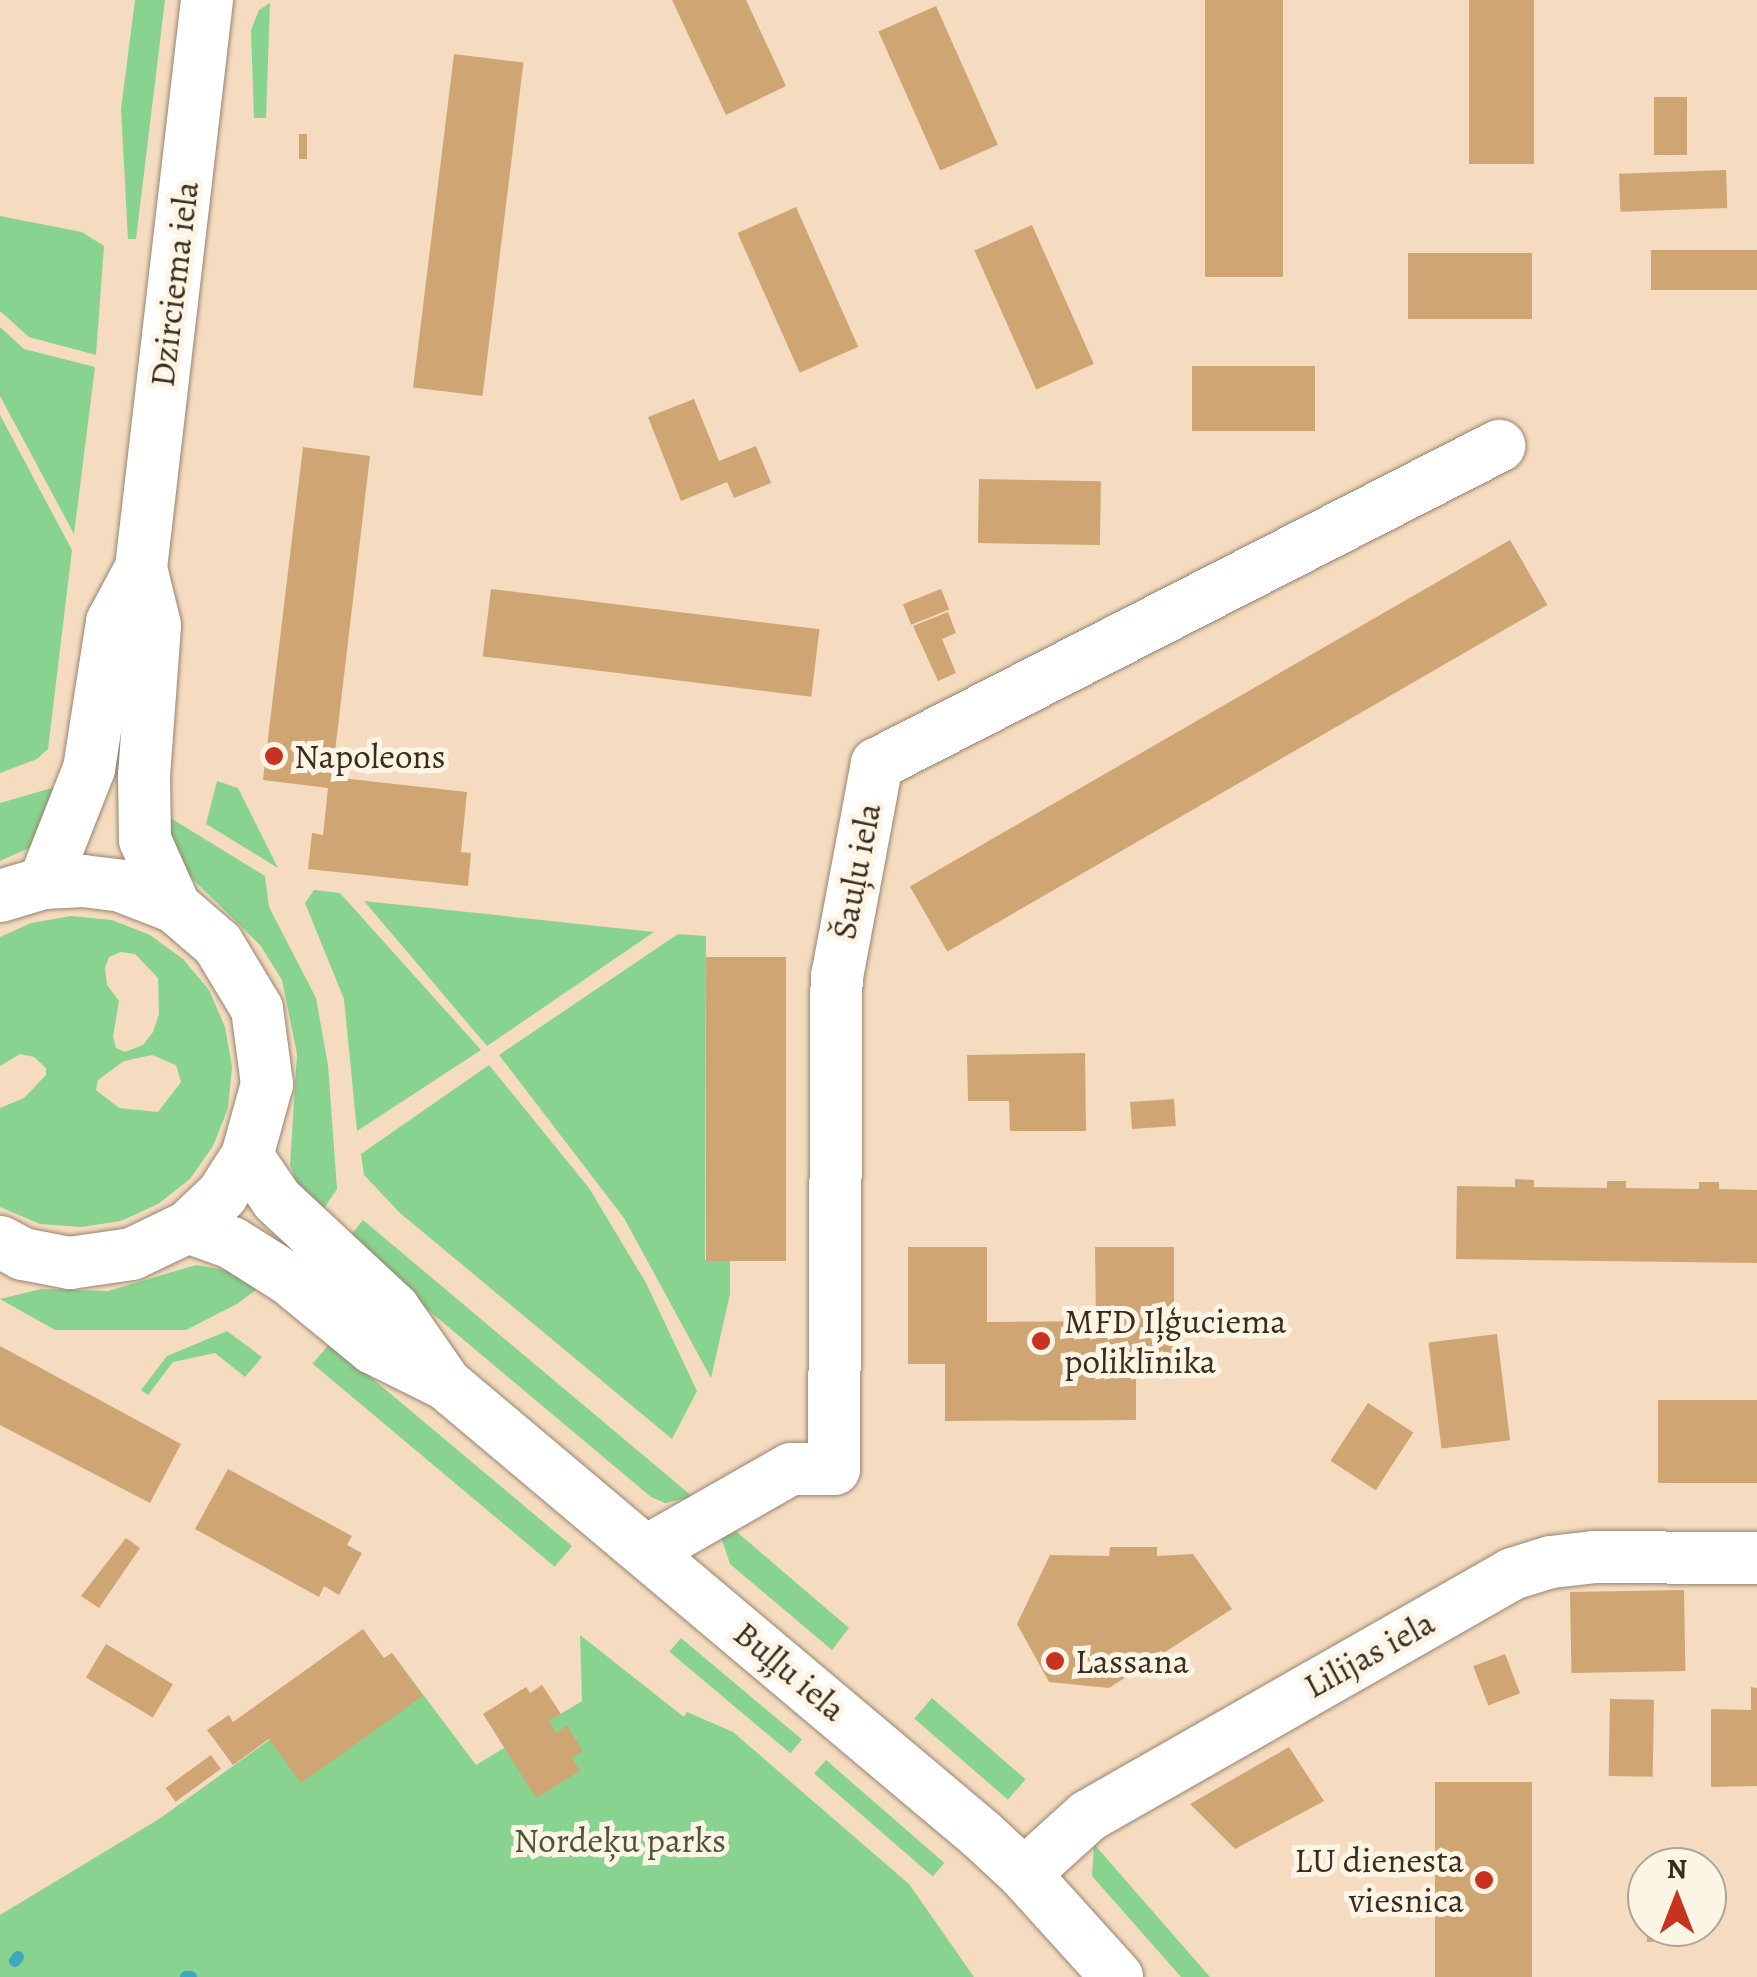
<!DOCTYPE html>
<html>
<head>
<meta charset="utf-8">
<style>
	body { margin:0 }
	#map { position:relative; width:1757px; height:1977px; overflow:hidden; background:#f5dcc0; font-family:Alegreya,serif }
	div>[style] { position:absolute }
	.green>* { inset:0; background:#88d390; transform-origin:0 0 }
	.stream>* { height:12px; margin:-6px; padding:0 6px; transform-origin:6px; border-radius:6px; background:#3ea9bd }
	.building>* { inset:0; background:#cea573; transform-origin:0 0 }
	.roads { filter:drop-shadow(0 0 2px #98836f) drop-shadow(0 0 2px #98836f) }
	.minor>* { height:52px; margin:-26px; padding:0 26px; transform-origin:26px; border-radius:26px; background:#fff }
	.dots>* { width:28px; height:28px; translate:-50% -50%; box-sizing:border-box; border:5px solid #fcf5e5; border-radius:50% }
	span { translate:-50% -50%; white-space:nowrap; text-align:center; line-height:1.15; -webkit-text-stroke:10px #fcf5e5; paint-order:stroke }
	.street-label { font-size:35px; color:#3b2a1e }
	.poi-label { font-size:35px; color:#3b2a1e }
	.left { translate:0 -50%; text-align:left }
	.right { translate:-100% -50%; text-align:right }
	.park-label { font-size:35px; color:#4e543a }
	.north { position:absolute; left:1627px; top:1847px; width:100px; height:100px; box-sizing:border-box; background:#fcf5e5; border:2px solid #afa495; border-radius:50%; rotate:0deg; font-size:28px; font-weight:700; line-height:40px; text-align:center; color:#3b2a1e }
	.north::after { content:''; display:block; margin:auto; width:35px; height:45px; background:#c8321e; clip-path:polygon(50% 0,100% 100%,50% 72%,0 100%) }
</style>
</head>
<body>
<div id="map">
	<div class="green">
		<i style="clip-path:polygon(135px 0,165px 0,136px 239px,128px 239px,121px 109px)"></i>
		<i style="clip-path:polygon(270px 3px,266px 118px,254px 118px,251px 30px,259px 10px)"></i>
		<i style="clip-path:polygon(0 216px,82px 232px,104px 246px,96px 355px,29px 337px,0 311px)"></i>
		<i style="clip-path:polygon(0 327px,24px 349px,95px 367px,74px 534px,0 396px)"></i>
		<i style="clip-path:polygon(0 415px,72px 550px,48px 749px,37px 759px,0 773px)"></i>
		<i style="clip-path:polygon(217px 781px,238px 788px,278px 868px,206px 824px)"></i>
		<i style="clip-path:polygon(69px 783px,52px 828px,29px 848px,0 861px,0 803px)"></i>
		<i style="clip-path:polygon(159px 811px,265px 876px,269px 907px,316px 998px,328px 1065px,337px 1189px,318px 1217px,299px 1190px,290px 1165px,297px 1054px,282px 980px,260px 945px,174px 861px)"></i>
		<i style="clip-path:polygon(314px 890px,340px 893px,481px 1050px,357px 1131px,344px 999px,305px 903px)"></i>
		<i style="clip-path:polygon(364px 901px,654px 932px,487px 1046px)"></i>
		<i style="clip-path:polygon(evenodd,71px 916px,112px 920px,150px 935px,183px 959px,209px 990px,225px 1027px,232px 1067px,228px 1108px,213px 1146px,190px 1179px,158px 1204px,121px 1221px,81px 1227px,40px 1224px,0 1207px,0 1108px,24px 1098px,46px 1075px,46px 1068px,34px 1057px,20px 1054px,0 1066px,0 937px,31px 923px,71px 916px,121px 952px,135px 954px,158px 978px,159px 1014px,153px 1032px,143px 1045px,125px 1052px,116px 1048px,113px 1037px,119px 1001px,107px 985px,105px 968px,109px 957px,121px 952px,71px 916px,152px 1055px,176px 1065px,181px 1082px,158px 1112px,119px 1108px,96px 1090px,98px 1080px,124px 1061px,152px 1055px)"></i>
		<i style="clip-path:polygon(678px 934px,706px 936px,705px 1260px,730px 1261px,730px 1294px,711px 1378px,624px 1218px,499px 1055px)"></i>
		<i style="clip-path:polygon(489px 1065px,589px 1188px,646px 1283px,697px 1391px,672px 1439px,400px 1213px,364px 1175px,361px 1154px)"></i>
		<i style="clip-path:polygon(363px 1220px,693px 1497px,665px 1503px,651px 1497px,346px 1241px)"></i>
		<i style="clip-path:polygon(196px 1265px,238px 1272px,261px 1286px,237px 1304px,186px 1330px,55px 1330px,0 1299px,41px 1289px,108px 1291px)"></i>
		<i style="clip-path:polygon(227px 1331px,262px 1357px,245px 1377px,215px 1353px,173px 1362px,148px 1395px,141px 1390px,167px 1356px)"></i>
		<i style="left:330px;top:1343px;width:316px;height:27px;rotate:40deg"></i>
		<i style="clip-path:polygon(730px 1526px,849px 1628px,832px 1650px,730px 1564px,722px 1540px)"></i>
		<i style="clip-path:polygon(580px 1635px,684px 1717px,687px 1712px,733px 1732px,909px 1884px,974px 1977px,0 1977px,0 1915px,159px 1819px,384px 1658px,392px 1653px,476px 1765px,582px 1701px)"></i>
		<i style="left:681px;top:1638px;width:158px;height:18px;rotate:40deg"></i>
		<i style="left:932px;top:1698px;width:124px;height:27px;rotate:41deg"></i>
		<i style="left:826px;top:1760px;width:157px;height:18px;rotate:41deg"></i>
		<i style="clip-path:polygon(1094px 1844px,1210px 1977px,1181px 1977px,1092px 1876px)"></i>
	</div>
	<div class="stream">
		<i style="left:15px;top:1961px;width:5px;rotate:-53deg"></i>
		<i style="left:186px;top:1977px;width:5px"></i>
	</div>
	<div class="building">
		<i style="clip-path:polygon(672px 0,746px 0,786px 86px,726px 115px)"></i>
		<i style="left:1205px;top:0;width:78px;height:277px"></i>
		<i style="left:1469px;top:0;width:65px;height:164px"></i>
		<i style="left:936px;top:6px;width:152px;height:63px;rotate:66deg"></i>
		<i style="left:454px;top:54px;width:70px;height:336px;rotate:7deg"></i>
		<i style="left:1654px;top:97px;width:33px;height:58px"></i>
		<i style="left:299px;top:134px;width:8px;height:25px"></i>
		<i style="left:1726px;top:170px;width:38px;height:107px;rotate:88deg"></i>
		<i style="left:796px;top:207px;width:153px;height:64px;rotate:66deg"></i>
		<i style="left:1032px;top:225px;width:152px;height:63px;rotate:66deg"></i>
		<i style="left:1757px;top:250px;width:40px;height:106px;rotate:90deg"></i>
		<i style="left:1408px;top:253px;width:124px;height:66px"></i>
		<i style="left:1315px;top:366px;width:65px;height:123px;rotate:90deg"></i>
		<i style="clip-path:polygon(694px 399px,719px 461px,756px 446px,771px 483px,734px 498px,727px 482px,681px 501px,648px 417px)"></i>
		<i style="clip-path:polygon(303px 447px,370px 456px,332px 777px,467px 792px,461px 852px,471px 853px,468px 886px,308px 869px,312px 833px,323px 835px,328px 788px,263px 780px)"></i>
		<i style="left:979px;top:479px;width:122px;height:64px;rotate:1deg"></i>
		<i style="left:1510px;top:540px;width:75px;height:693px;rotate:60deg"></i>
		<i style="left:491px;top:589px;width:331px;height:68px;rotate:7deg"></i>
		<i style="left:941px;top:589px;width:22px;height:41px;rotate:68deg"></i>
		<i style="clip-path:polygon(948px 612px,956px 633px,942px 639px,956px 673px,938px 681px,913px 626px)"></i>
		<i style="left:706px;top:957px;width:80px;height:304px"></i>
		<i style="clip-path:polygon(1085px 1053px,1086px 1131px,1010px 1131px,1009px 1101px,968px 1101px,967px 1055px)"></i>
		<i style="left:1174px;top:1099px;width:27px;height:44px;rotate:86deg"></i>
		<i style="clip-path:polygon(1515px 1179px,1534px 1180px,1534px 1187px,1607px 1188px,1607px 1181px,1626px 1181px,1626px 1188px,1699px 1189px,1699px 1182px,1719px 1182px,1719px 1189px,1757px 1190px,1757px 1263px,1456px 1259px,1457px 1186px,1515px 1187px)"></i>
		<i style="clip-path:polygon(908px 1247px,987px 1247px,987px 1322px,1096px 1321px,1095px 1247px,1174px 1247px,1174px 1360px,1136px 1360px,1136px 1420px,945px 1421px,945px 1364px,908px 1364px)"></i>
		<i style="left:1497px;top:1334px;width:107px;height:69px;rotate:83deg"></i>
		<i style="clip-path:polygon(0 1346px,181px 1444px,150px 1503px,0 1425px)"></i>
		<i style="left:1757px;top:1400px;width:83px;height:99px;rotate:90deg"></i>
		<i style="left:1368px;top:1403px;width:54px;height:69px;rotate:33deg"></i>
		<i style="clip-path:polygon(228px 1469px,352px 1536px,347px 1545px,362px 1553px,339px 1595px,324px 1586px,319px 1597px,195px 1529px)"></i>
		<i style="clip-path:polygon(126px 1538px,140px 1548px,99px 1608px,81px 1596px)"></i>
		<i style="clip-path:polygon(1110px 1547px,1157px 1547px,1157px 1556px,1193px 1554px,1232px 1609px,1109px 1688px,1049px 1682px,1017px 1624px,1050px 1555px,1109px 1556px)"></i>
		<i style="left:1684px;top:1590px;width:81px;height:114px;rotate:89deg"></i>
		<i style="clip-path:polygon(363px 1629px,384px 1658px,392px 1653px,423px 1696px,301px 1783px,269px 1739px,233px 1765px,207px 1730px,229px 1715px,233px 1722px)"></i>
		<i style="left:106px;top:1644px;width:78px;height:39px;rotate:31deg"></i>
		<i style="left:1505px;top:1654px;width:42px;height:34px;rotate:69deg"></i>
		<i style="clip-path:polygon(542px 1685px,561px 1714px,549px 1721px,556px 1733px,567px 1726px,583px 1751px,572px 1758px,580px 1771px,536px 1798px,483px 1714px,526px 1687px,530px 1693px)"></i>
		<i style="clip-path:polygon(1751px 1687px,1757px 1688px,1757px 1786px,1711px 1787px,1711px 1709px,1751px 1710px)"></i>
		<i style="left:1610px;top:1699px;width:44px;height:77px;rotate:1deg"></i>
		<i style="clip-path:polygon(1289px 1747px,1324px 1801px,1235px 1849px,1190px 1804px)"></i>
		<i style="left:211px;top:1755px;width:17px;height:56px;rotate:54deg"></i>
		<i style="left:1532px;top:1782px;width:195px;height:97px;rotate:90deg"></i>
		<i style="clip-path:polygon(1647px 1927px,1686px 1927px,1687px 1940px,1647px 1942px)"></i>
	</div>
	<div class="roads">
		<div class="minor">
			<i style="left:44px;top:883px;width:123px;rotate:-68.5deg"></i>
			<i style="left:89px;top:769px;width:149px;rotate:-81.1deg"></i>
			<i style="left:112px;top:622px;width:61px;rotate:-61.8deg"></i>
			<i style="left:0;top:896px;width:46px;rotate:-16.5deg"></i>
			<i style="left:44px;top:883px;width:39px;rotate:-3deg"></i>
			<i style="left:83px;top:881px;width:38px;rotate:7deg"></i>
			<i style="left:121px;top:886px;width:58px;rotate:21.3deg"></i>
			<i style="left:175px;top:907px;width:57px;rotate:40.7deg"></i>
			<i style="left:218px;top:944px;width:76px;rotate:59deg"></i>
			<i style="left:257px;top:1009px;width:76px;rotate:82.4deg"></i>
			<i style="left:267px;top:1084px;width:75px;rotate:105.5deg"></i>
			<i style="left:247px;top:1156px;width:46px;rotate:122.7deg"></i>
			<i style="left:222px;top:1195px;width:47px;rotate:136.7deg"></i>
			<i style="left:188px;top:1227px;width:62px;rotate:154.3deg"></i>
			<i style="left:132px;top:1254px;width:63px;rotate:171.7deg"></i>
			<i style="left:70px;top:1263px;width:48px;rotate:-169.2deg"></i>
			<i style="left:23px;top:1254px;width:26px;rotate:-152deg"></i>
			<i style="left:175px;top:907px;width:73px;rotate:-114.1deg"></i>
			<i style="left:145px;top:840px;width:64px;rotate:-90.9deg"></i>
			<i style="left:144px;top:776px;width:151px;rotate:-85.8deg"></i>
			<i style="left:155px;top:625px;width:59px;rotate:-103.8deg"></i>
			<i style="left:141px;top:568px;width:572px;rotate:-83.37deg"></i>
			<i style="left:247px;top:1156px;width:53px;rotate:55.7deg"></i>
			<i style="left:277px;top:1200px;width:160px;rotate:43deg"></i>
			<i style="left:394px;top:1309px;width:84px;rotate:55.2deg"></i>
			<i style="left:188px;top:1227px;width:47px;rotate:20deg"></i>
			<i style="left:232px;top:1243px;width:67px;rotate:32.3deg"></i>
			<i style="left:289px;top:1279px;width:109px;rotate:39.4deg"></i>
			<i style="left:373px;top:1348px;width:81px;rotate:26.3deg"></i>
			<i style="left:446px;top:1384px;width:700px;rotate:40.08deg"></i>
			<i style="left:982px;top:1835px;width:57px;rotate:42.9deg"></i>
			<i style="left:1024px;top:1874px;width:139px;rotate:47.9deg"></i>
			<i style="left:647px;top:1551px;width:166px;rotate:-29.7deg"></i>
			<i style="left:791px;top:1469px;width:43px"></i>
			<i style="left:834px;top:1469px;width:492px;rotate:-89.7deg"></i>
			<i style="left:837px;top:977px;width:217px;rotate:-79.4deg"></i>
			<i style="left:877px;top:764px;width:699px;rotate:-27.08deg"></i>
			<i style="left:1024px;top:1874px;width:86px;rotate:-42.2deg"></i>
			<i style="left:1088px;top:1816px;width:488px;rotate:-29.7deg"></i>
			<i style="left:1512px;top:1574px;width:41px;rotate:-17.1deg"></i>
			<i style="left:1551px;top:1562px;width:43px;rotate:-6.6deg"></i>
			<i style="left:1594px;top:1557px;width:163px;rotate:0.4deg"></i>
		</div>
	</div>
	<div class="dots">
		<i style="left:274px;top:756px;background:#c8321e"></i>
		<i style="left:1041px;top:1341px;background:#c8321e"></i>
		<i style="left:1055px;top:1661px;background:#c8321e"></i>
		<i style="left:1484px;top:1880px;background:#c8321e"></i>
	</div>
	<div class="street-label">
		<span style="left:174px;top:284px;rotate:-83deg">Dzirciema iela</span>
		<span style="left:856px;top:871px;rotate:-79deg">Šauļu iela</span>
		<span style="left:1369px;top:1654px;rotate:-29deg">Lilijas iela</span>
		<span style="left:790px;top:1671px;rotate:40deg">Buļļu iela</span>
	</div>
	<div class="poi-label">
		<span class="left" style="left:294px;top:756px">Napoleons</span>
		<span class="left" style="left:1064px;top:1341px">MFD Iļģuciema<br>poliklīnika</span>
		<span class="left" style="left:1075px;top:1661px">Lassana</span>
		<span class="right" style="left:1464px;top:1880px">LU dienesta<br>viesnica</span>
	</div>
	<div class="park-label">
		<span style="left:620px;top:1840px">Nordeķu parks</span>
	</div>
	<div class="north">N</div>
</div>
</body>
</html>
